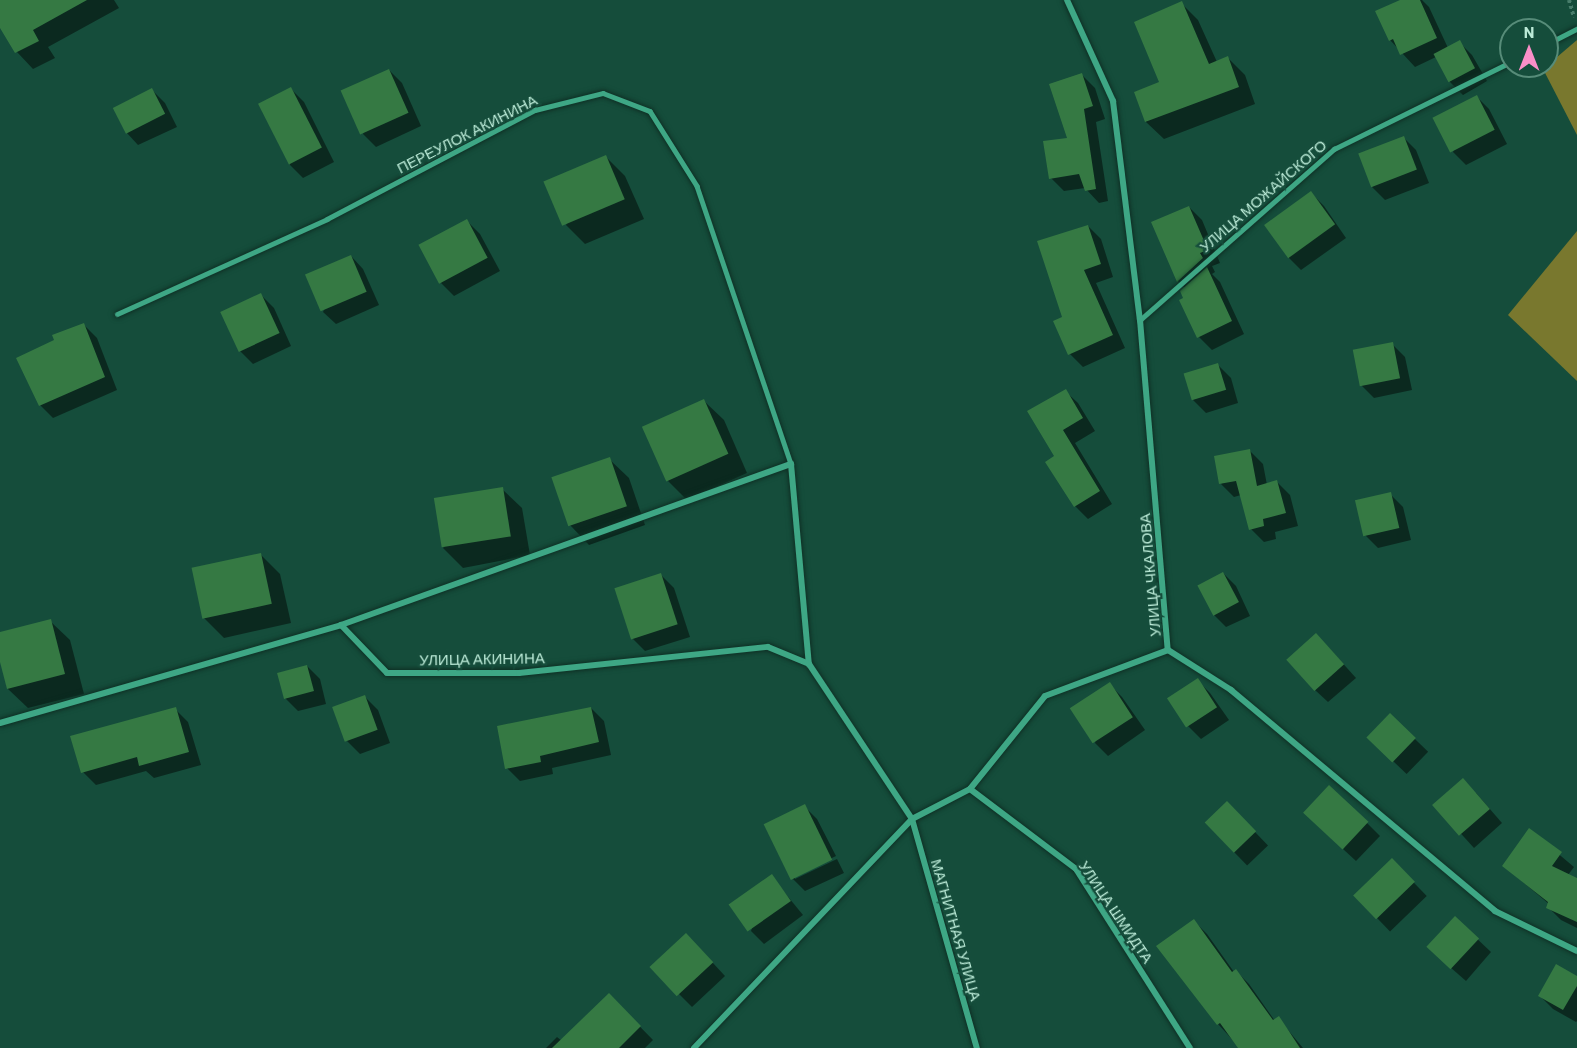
<!DOCTYPE html>
<html>
<head>
<meta charset="utf-8">
<style>
	body { margin:0 }
	#map { position:relative; width:1577px; height:1048px; overflow:hidden; background:#154d3b; font-family:Barlow,sans-serif }
	div>[style] { position:absolute }
	.forest>* { inset:0; background:#79782e }
	.shadow>* { inset:0; background:#0007; transform-origin:0 0 }
	.building>* { inset:0; background:#357943; transform-origin:0 0 }
	.path>* { height:4px; margin-top:-2px; transform-origin:0; background:repeating-linear-gradient(90deg,#487d6b 0 3px,transparent 0 6px) }
	.roads { filter:drop-shadow(0 0 2px #0f3025) drop-shadow(0 0 2px #0f3025) }
	.lane>* { height:4.5px; margin:-2.25px; padding:0 2.25px; transform-origin:2.25px; border-radius:2.25px; background:#3ea785 }
	.street>* { height:6px; margin:-3px; padding:0 3px; transform-origin:3px; border-radius:3px; background:#3ea785 }
	span { translate:-50% -50%; white-space:nowrap; text-align:center; line-height:1.15; -webkit-text-stroke:4.5px #154d3b; paint-order:stroke }
	.street-label { font-size:15px; color:#bbead7 }
	.north { position:absolute; left:1499px; top:18px; width:60px; height:60px; box-sizing:border-box; background:#154d3b; border:2px solid #578c79; border-radius:50%; rotate:0deg; font-size:16px; font-weight:700; line-height:24px; text-align:center; color:#bbead7 }
	.north::after { content:''; display:block; margin:auto; width:21px; height:27px; background:#fa8fc7; clip-path:polygon(50% 0,100% 100%,50% 72%,0 100%) }
</style>
</head>
<body>
<div id="map">
	<div class="forest">
		<i style="clip-path:polygon(1577px 40px,1577px 135px,1543px 69px)"></i>
		<i style="clip-path:polygon(1577px 231px,1577px 381px,1508px 315px)"></i>
	</div>
	<div class="shadow">
		<i style="clip-path:polygon(0 0,114px 0,119px 8px,48px 47px,55px 58px,33px 69px,17px 52px,0 25px)"></i>
		<i style="clip-path:polygon(1403px 0,1422px 0,1429px 7px,1448px 48px,1459px 42px,1472px 55px,1487px 81px,1463px 95px,1450px 82px,1436px 57px,1415px 67px,1390px 40px)"></i>
		<i style="clip-path:polygon(1181px 3px,1198px 20px,1217px 62px,1228px 58px,1245px 75px,1255px 104px,1164px 139px,1146px 122px,1135px 92px,1161px 83px)"></i>
		<i style="clip-path:polygon(389px 70px,402px 83px,421px 126px,376px 147px,363px 134px)"></i>
		<i style="clip-path:polygon(1082px 75px,1095px 88px,1105px 119px,1096px 122px,1108px 201px,1099px 203px,1085px 188px,1064px 191px,1051px 178px,1069px 139px)"></i>
		<i style="clip-path:polygon(291px 89px,304px 102px,334px 162px,303px 178px,290px 165px)"></i>
		<i style="clip-path:polygon(152px 90px,165px 103px,177px 127px,138px 145px,126px 132px)"></i>
		<i style="clip-path:polygon(1476px 96px,1489px 109px,1507px 144px,1466px 165px,1453px 152px)"></i>
		<i style="clip-path:polygon(1403px 137px,1416px 150px,1429px 183px,1385px 200px,1372px 187px)"></i>
		<i style="clip-path:polygon(606px 157px,625px 176px,644px 219px,585px 244px,566px 225px)"></i>
		<i style="clip-path:polygon(1311px 193px,1324px 206px,1346px 238px,1301px 270px,1288px 257px)"></i>
		<i style="clip-path:polygon(1189px 207px,1202px 220px,1220px 263px,1212px 266px,1215px 272px,1212px 274px,1220px 282px,1244px 334px,1212px 350px,1199px 337px,1185px 298px,1185px 288px,1178px 281px)"></i>
		<i style="clip-path:polygon(467px 221px,480px 234px,500px 271px,454px 296px,441px 283px)"></i>
		<i style="clip-path:polygon(1088px 226px,1101px 239px,1113px 277px,1096px 283px,1125px 348px,1083px 367px,1070px 354px,1064px 318px)"></i>
		<i style="clip-path:polygon(351px 256px,363px 269px,379px 305px,336px 324px,323px 312px)"></i>
		<i style="clip-path:polygon(261px 295px,274px 308px,291px 346px,253px 364px,240px 351px)"></i>
		<i style="clip-path:polygon(84px 325px,97px 338px,117px 390px,53px 418px,40px 405px)"></i>
		<i style="clip-path:polygon(1392px 344px,1405px 357px,1412px 390px,1374px 398px,1361px 385px)"></i>
		<i style="clip-path:polygon(1218px 365px,1231px 378px,1238px 403px,1206px 413px,1193px 400px)"></i>
		<i style="clip-path:polygon(1065px 391px,1078px 403px,1095px 431px,1075px 443px,1112px 504px,1088px 519px,1075px 506px,1056px 457px)"></i>
		<i style="clip-path:polygon(704px 401px,724px 420px,747px 473px,687px 500px,668px 481px)"></i>
		<i style="clip-path:polygon(1250px 451px,1263px 464px,1267px 485px,1277px 482px,1290px 495px,1298px 526px,1275px 532px,1276px 539px,1264px 542px,1251px 529px,1241px 495px,1234px 497px,1221px 484px)"></i>
		<i style="clip-path:polygon(609px 459px,629px 478px,645px 525px,589px 545px,570px 525px)"></i>
		<i style="clip-path:polygon(502px 489px,522px 508px,530px 555px,463px 568px,443px 548px)"></i>
		<i style="clip-path:polygon(1390px 494px,1403px 507px,1411px 540px,1378px 548px,1365px 535px)"></i>
		<i style="clip-path:polygon(261px 555px,280px 574px,291px 623px,224px 638px,204px 618px)"></i>
		<i style="clip-path:polygon(1223px 573px,1236px 586px,1250px 616px,1226px 627px,1213px 614px)"></i>
		<i style="clip-path:polygon(661px 575px,674px 588px,690px 637px,645px 651px,632px 638px)"></i>
		<i style="clip-path:polygon(50px 621px,70px 640px,84px 694px,28px 708px,8px 689px,0 656px,0 634px)"></i>
		<i style="clip-path:polygon(1329px 648px,1356px 678px,1328px 702px,1315px 690px)"></i>
		<i style="clip-path:polygon(307px 666px,320px 679px,326px 704px,298px 711px,285px 698px)"></i>
		<i style="clip-path:polygon(1197px 680px,1210px 693px,1229px 720px,1201px 739px,1188px 726px)"></i>
		<i style="clip-path:polygon(1109px 684px,1122px 697px,1145px 730px,1108px 756px,1095px 743px)"></i>
		<i style="clip-path:polygon(365px 697px,378px 710px,390px 743px,360px 754px,347px 741px)"></i>
		<i style="clip-path:polygon(591px 708px,604px 721px,611px 755px,552px 768px,553px 774px,520px 781px,507px 768px)"></i>
		<i style="clip-path:polygon(175px 709px,188px 722px,201px 765px,154px 778px,146px 771px,96px 785px,83px 772px)"></i>
		<i style="left:1390px;top:715px;width:53px;height:31px;rotate:44deg"></i>
		<i style="clip-path:polygon(1476px 793px,1502px 823px,1474px 848px,1435px 805px)"></i>
		<i style="left:1227px;top:803px;width:59px;height:29px;rotate:46deg"></i>
		<i style="clip-path:polygon(804px 806px,817px 819px,836px 856px,795px 876px,795px 879px,837px 859px,844px 873px,805px 891px,792px 878px,766px 825px)"></i>
		<i style="clip-path:polygon(1367px 823px,1380px 836px,1356px 861px,1318px 826px)"></i>
		<i style="clip-path:polygon(1530px 830px,1574px 867px,1568px 875px,1577px 880px,1577px 928px,1561px 920px,1548px 907px,1549px 904px,1504px 866px)"></i>
		<i style="left:1392px;top:860px;width:50px;height:51px;rotate:46deg"></i>
		<i style="clip-path:polygon(771px 876px,803px 915px,764px 944px,751px 931px)"></i>
		<i style="clip-path:polygon(1455px 918px,1491px 952px,1466px 981px,1442px 960px)"></i>
		<i style="clip-path:polygon(1194px 921px,1207px 934px,1234px 972px,1236px 971px,1249px 984px,1275px 1021px,1278px 1018px,1303px 1048px,1240px 1048px,1218px 1024px)"></i>
		<i style="clip-path:polygon(699px 948px,725px 976px,692px 1007px,652px 967px)"></i>
		<i style="clip-path:polygon(1577px 977px,1577px 1021px,1576px 1022px,1553px 1009px,1540px 996px)"></i>
		<i style="clip-path:polygon(609px 995px,653px 1040px,645px 1048px,546px 1048px,557px 1037px,562px 1041px)"></i>
	</div>
	<div class="building">
		<i style="clip-path:polygon(0 0,87px 0,33px 30px,39px 41px,15px 53px,0 28px)"></i>
		<i style="clip-path:polygon(1400px 0,1420px 0,1437px 38px,1400px 55px,1393px 39px,1389px 41px,1375px 11px)"></i>
		<i style="clip-path:polygon(1182px 1px,1209px 64px,1228px 56px,1239px 87px,1145px 122px,1134px 92px,1159px 82px,1134px 22px)"></i>
		<i style="left:1460px;top:40px;width:32px;height:30px;rotate:62deg"></i>
		<i style="left:389px;top:69px;width:48px;height:53px;rotate:66deg"></i>
		<i style="clip-path:polygon(1082px 73px,1093px 106px,1084px 109px,1096px 189px,1085px 191px,1079px 174px,1049px 179px,1043px 141px,1067px 138px,1049px 84px)"></i>
		<i style="left:291px;top:87px;width:68px;height:37px;rotate:63deg"></i>
		<i style="left:152px;top:88px;width:29px;height:44px;rotate:63deg"></i>
		<i style="left:1477px;top:95px;width:39px;height:50px;rotate:63deg"></i>
		<i style="left:1404px;top:136px;width:36px;height:49px;rotate:69deg"></i>
		<i style="left:606px;top:155px;width:48px;height:68px;rotate:67deg"></i>
		<i style="left:1311px;top:191px;width:41px;height:58px;rotate:54deg"></i>
		<i style="clip-path:polygon(1189px 206px,1208px 250px,1200px 253px,1203px 258px,1177px 282px,1151px 222px)"></i>
		<i style="left:467px;top:219px;width:44px;height:55px;rotate:62deg"></i>
		<i style="clip-path:polygon(1088px 225px,1101px 264px,1084px 270px,1113px 335px,1068px 355px,1053px 321px,1062px 317px,1037px 241px)"></i>
		<i style="left:351px;top:255px;width:40px;height:50px;rotate:67deg"></i>
		<i style="clip-path:polygon(1207px 267px,1232px 321px,1197px 338px,1179px 300px,1183px 298px,1180px 291px)"></i>
		<i style="left:261px;top:293px;width:44px;height:45px;rotate:65deg"></i>
		<i style="clip-path:polygon(84px 323px,105px 377px,39px 406px,16px 358px,54px 340px,52px 335px)"></i>
		<i style="left:1393px;top:342px;width:37px;height:41px;rotate:79deg"></i>
		<i style="left:1218px;top:363px;width:28px;height:36px;rotate:73deg"></i>
		<i style="clip-path:polygon(1066px 389px,1083px 418px,1063px 430px,1100px 491px,1074px 507px,1045px 462px,1054px 456px,1027px 411px)"></i>
		<i style="left:704px;top:399px;width:60px;height:68px;rotate:66deg"></i>
		<i style="clip-path:polygon(1250px 449px,1257px 486px,1277px 480px,1286px 513px,1263px 519px,1264px 526px,1249px 530px,1236px 481px,1219px 484px,1214px 456px)"></i>
		<i style="left:610px;top:457px;width:52px;height:62px;rotate:71deg"></i>
		<i style="left:503px;top:487px;width:50px;height:70px;rotate:81deg"></i>
		<i style="left:1391px;top:492px;width:37px;height:37px;rotate:77deg"></i>
		<i style="left:261px;top:553px;width:52px;height:71px;rotate:78deg"></i>
		<i style="left:1223px;top:572px;width:34px;height:29px;rotate:62deg"></i>
		<i style="left:661px;top:573px;width:54px;height:49px;rotate:72deg"></i>
		<i style="clip-path:polygon(51px 619px,65px 674px,7px 689px,0 662px,0 632px)"></i>
		<i style="left:1316px;top:633px;width:42px;height:40px;rotate:48deg"></i>
		<i style="left:307px;top:665px;width:27px;height:31px;rotate:75deg"></i>
		<i style="left:1198px;top:678px;width:35px;height:37px;rotate:57deg"></i>
		<i style="left:1110px;top:682px;width:42px;height:48px;rotate:57deg"></i>
		<i style="left:365px;top:695px;width:37px;height:35px;rotate:70deg"></i>
		<i style="clip-path:polygon(176px 707px,189px 752px,139px 766px,137px 757px,81px 773px,70px 736px)"></i>
		<i style="clip-path:polygon(591px 707px,599px 742px,540px 756px,541px 762px,505px 769px,497px 726px)"></i>
		<i style="left:1390px;top:713px;width:36px;height:34px;rotate:44deg"></i>
		<i style="left:1463px;top:778px;width:41px;height:41px;rotate:49deg"></i>
		<i style="left:1329px;top:785px;width:54px;height:38px;rotate:43deg"></i>
		<i style="left:1227px;top:801px;width:42px;height:31px;rotate:46deg"></i>
		<i style="left:805px;top:804px;width:62px;height:46px;rotate:64deg"></i>
		<i style="clip-path:polygon(1529px 828px,1562px 852px,1552px 866px,1577px 878px,1577px 922px,1546px 908px,1548px 902px,1502px 866px)"></i>
		<i style="left:1392px;top:858px;width:33px;height:54px;rotate:46deg"></i>
		<i style="left:772px;top:874px;width:33px;height:53px;rotate:55deg"></i>
		<i style="left:1455px;top:916px;width:33px;height:42px;rotate:43deg"></i>
		<i style="clip-path:polygon(1194px 919px,1232px 972px,1236px 969px,1273px 1020px,1279px 1016px,1300px 1048px,1238px 1048px,1220px 1023px,1217px 1025px,1156px 946px)"></i>
		<i style="left:686px;top:933px;width:40px;height:50px;rotate:47deg"></i>
		<i style="clip-path:polygon(1556px 964px,1577px 976px,1577px 986px,1563px 1010px,1538px 996px)"></i>
		<i style="clip-path:polygon(609px 993px,641px 1026px,619px 1048px,552px 1048px)"></i>
	</div>
	<div class="path">
		<i style="left:1569px;top:0;width:18px;rotate:74deg"></i>
	</div>
	<div class="roads">
		<div class="lane">
			<i style="left:1547px;top:44px;width:34px;rotate:-27deg"></i>
			<i style="left:117px;top:314px;width:230px;rotate:-24.3deg"></i>
			<i style="left:327px;top:219px;width:235px;rotate:-27.7deg"></i>
			<i style="left:535px;top:110px;width:70px;rotate:-14deg"></i>
			<i style="left:603px;top:93px;width:50px;rotate:21deg"></i>
			<i style="left:650px;top:111px;width:89px;rotate:57.9deg"></i>
			<i style="left:697px;top:186px;width:293px;rotate:71.3deg"></i>
			<i style="left:1140px;top:320px;width:259px;rotate:-41.4deg"></i>
			<i style="left:1334px;top:149px;width:197px;rotate:-26.2deg"></i>
		</div>
		<div class="street">
			<i style="left:1067px;top:0;width:111px;rotate:65.5deg"></i>
			<i style="left:1113px;top:101px;width:221px;rotate:83deg"></i>
			<i style="left:1140px;top:320px;width:331px;rotate:85.2deg"></i>
			<i style="left:1168px;top:650px;width:75px;rotate:32.4deg"></i>
			<i style="left:1231px;top:690px;width:344px;rotate:39.9deg"></i>
			<i style="left:1495px;top:911px;width:91px;rotate:26deg"></i>
			<i style="left:341px;top:625px;width:478px;rotate:-19.7deg"></i>
			<i style="left:791px;top:464px;width:201px;rotate:84.9deg"></i>
			<i style="left:0;top:723px;width:355px;rotate:-16deg"></i>
			<i style="left:341px;top:625px;width:66px;rotate:46.2deg"></i>
			<i style="left:387px;top:673px;width:132px"></i>
			<i style="left:519px;top:673px;width:250px;rotate:-6deg"></i>
			<i style="left:768px;top:647px;width:44px;rotate:22.5deg"></i>
			<i style="left:809px;top:664px;width:186px;rotate:56.4deg"></i>
			<i style="left:912px;top:819px;width:238px;rotate:74.2deg"></i>
			<i style="left:970px;top:789px;width:133px;rotate:37deg"></i>
			<i style="left:1076px;top:869px;width:212px;rotate:57.5deg"></i>
			<i style="left:694px;top:1048px;width:316px;rotate:-46.4deg"></i>
			<i style="left:912px;top:819px;width:65px;rotate:-27.3deg"></i>
			<i style="left:970px;top:789px;width:119px;rotate:-51.1deg"></i>
			<i style="left:1045px;top:696px;width:131px;rotate:-20.5deg"></i>
		</div>
	</div>
	<div class="street-label">
		<span style="left:467px;top:134px;rotate:-27deg">ПЕРЕУЛОК АКИНИНА</span>
		<span style="left:1263px;top:196px;rotate:-41deg">УЛИЦА МОЖАЙСКОГО</span>
		<span style="left:1150px;top:575px;rotate:-95deg">УЛИЦА ЧКАЛОВА</span>
		<span style="left:482px;top:659px;rotate:-1deg">УЛИЦА АКИНИНА</span>
		<span style="left:1116px;top:912px;rotate:56deg">УЛИЦА ШМИДТА</span>
		<span style="left:956px;top:930px;rotate:74deg">МАГНИТНАЯ УЛИЦА</span>
	</div>
	<div class="north">N</div>
</div>
</body>
</html>
